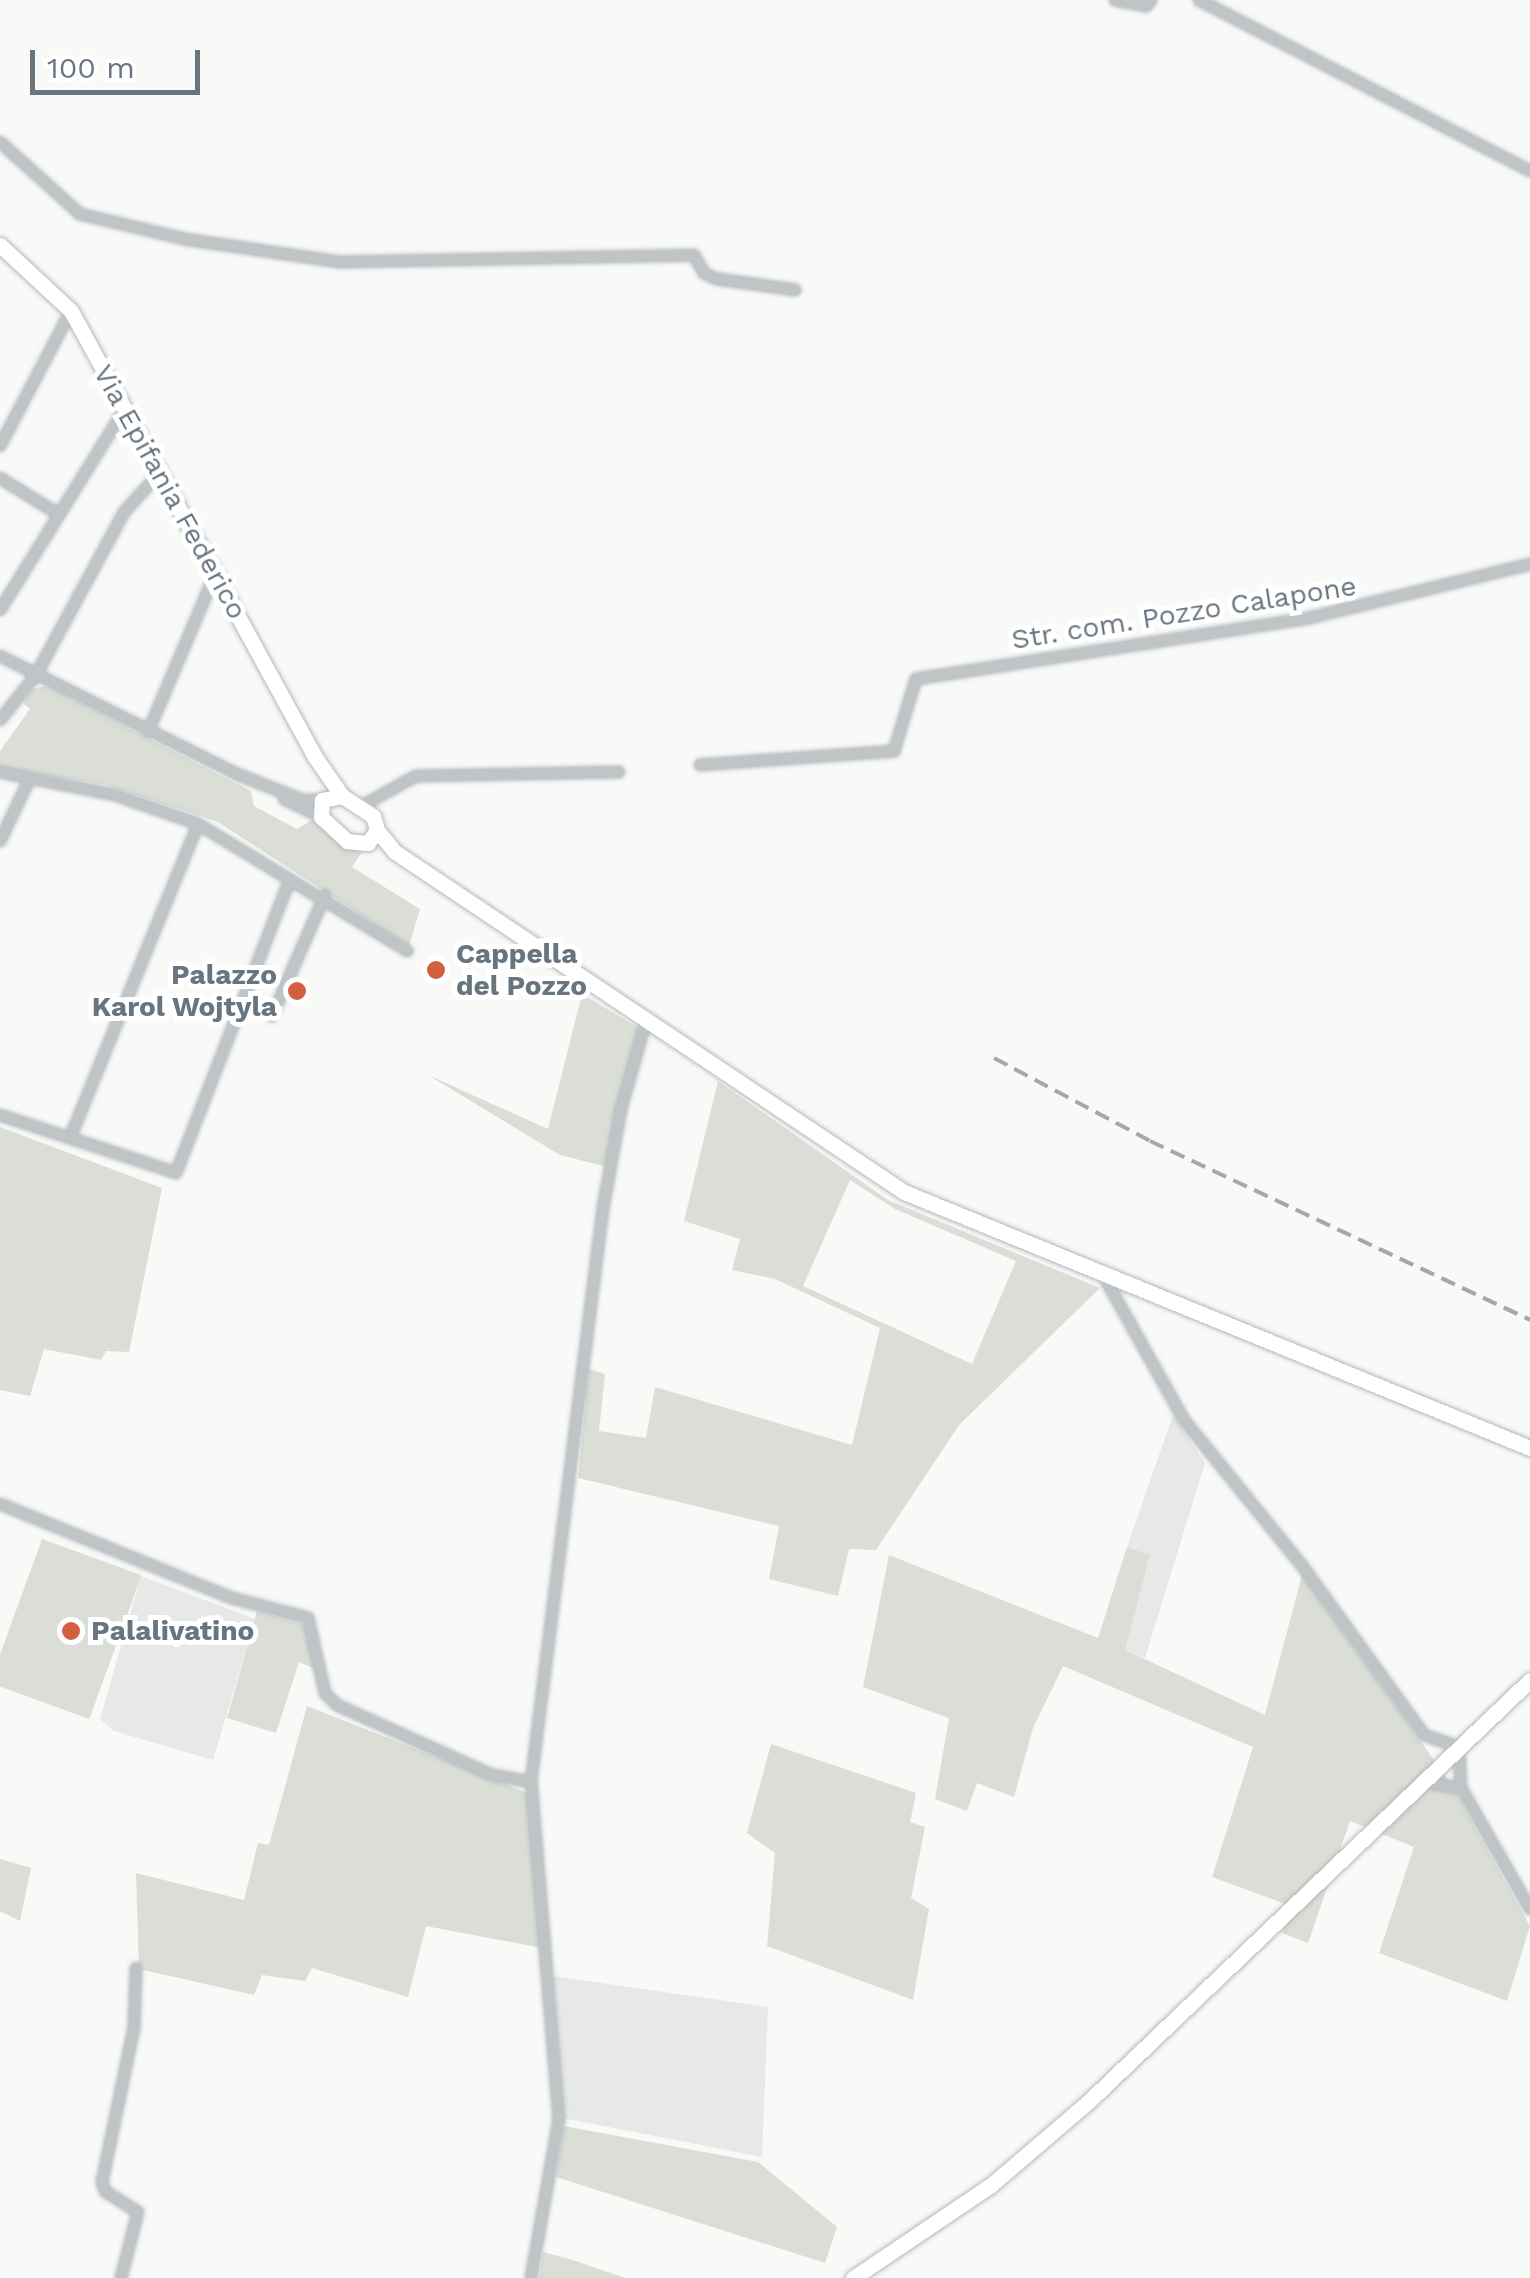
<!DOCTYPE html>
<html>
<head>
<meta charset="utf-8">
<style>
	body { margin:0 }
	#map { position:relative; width:1530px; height:2278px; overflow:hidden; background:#f9f9f8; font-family:"Work Sans",sans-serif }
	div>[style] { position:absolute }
	.built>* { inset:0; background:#e7e8e8 }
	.green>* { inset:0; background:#daded7; transform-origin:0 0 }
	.roads { filter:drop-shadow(0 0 2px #b4b9bd) drop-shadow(0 0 2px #b4b9bd) }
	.minor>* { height:10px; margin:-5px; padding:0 5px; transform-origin:5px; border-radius:5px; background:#bfc4c7 }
	.secondary>* { height:15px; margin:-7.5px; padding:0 7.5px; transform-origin:7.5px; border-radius:7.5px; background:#fff }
	.rail>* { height:4px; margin-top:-2px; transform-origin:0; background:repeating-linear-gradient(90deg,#a2a8ad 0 15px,transparent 0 23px) }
	.dots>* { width:28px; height:28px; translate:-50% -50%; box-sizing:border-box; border:5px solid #fff; border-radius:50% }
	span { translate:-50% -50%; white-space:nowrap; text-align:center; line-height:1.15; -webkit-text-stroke:10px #fff; paint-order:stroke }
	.street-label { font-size:28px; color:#67757f }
	.poi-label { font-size:28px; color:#67757f; font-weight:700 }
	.left { translate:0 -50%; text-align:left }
	.right { translate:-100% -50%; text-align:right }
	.scale { position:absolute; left:30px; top:50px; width:170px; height:45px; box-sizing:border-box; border:5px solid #67757f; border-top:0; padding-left:12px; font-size:30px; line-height:35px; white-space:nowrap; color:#67757f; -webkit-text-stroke:8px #fff; paint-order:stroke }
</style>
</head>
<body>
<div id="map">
	<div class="built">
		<i style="clip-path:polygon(1173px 1415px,1205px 1463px,1145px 1658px,1124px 1650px,1150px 1555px,1127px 1547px)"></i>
		<i style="clip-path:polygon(141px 1576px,255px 1619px,213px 1760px,114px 1731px,100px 1719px)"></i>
		<i style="clip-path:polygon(553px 1976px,768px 2007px,762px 2157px,563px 2118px)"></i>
	</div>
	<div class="green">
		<i style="clip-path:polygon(46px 686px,251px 791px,254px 806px,297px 829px,312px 820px,343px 847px,362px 852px,352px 867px,420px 909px,409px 946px,218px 822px,106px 785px,0 767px,0 751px,30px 709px,23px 703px,33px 689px)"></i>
		<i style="clip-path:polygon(582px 994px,642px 1030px,607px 1167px,560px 1155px,428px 1075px,548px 1129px)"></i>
		<i style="clip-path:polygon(evenodd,718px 1081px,888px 1200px,1100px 1288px,959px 1425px,876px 1550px,849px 1549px,838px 1596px,769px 1579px,779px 1526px,578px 1478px,589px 1369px,605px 1374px,599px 1431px,646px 1438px,655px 1387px,852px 1445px,880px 1328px,775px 1279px,732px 1270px,740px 1239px,684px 1221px,718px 1081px,850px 1180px,895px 1209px,1016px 1261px,972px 1364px,803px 1286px,850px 1180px)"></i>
		<i style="clip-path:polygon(0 1127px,162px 1188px,129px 1352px,106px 1351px,101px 1360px,44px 1349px,30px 1396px,0 1390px)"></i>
		<i style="left:42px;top:1539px;width:106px;height:153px;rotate:20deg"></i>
		<i style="clip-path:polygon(1127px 1547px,1150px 1555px,1125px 1650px,1265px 1715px,1302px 1575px,1449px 1781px,1530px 1926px,1507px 2001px,1379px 1953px,1414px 1847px,1350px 1821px,1308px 1943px,1282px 1933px,1291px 1906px,1212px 1877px,1253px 1747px,1063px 1666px,1033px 1728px,1014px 1797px,977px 1783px,967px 1811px,935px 1799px,949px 1718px,863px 1687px,889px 1555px,1098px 1638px)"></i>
		<i style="clip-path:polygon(257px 1611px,304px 1625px,312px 1636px,318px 1670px,299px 1662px,276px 1733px,227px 1718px)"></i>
		<i style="clip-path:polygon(307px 1706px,530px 1794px,542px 1948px,426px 1926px,408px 1997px,312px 1968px,305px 1981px,262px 1975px,254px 1995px,139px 1969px,136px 1873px,244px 1900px,258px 1843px,269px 1845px)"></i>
		<i style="clip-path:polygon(771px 1744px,916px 1793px,910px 1822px,925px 1827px,911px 1898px,929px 1909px,913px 2000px,767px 1946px,775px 1853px,747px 1833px)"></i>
		<i style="clip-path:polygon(0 1859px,31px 1868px,20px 1921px,0 1911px)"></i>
		<i style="clip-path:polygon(564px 2126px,758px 2162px,837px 2227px,825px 2263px,556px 2177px)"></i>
		<i style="clip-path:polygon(543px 2252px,573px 2260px,625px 2278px,539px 2278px)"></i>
	</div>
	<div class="roads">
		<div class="minor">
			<i style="left:1115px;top:0;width:32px;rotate:11deg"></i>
			<i style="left:1146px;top:6px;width:8px;rotate:-50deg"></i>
			<i style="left:1199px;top:0;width:373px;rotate:27.3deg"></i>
			<i style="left:0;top:142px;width:108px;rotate:42deg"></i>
			<i style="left:80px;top:214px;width:107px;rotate:13.5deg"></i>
			<i style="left:184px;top:239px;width:158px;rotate:8.4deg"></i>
			<i style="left:340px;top:262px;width:354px;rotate:-1.1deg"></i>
			<i style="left:694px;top:255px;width:21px;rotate:61deg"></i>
			<i style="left:704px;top:273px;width:14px;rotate:25deg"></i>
			<i style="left:717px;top:279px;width:79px;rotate:8deg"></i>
			<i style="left:0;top:446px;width:153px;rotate:-62.3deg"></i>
			<i style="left:0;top:478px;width:68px;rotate:31.8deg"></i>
			<i style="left:0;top:610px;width:235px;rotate:-58.2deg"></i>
			<i style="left:0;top:656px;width:265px;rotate:26.5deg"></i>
			<i style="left:237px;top:774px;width:70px;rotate:21.8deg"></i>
			<i style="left:302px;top:800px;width:20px"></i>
			<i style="left:0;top:720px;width:58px;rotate:-51.3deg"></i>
			<i style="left:36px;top:675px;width:185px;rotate:-61.6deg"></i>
			<i style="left:124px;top:512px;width:52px;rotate:-47.4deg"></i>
			<i style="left:148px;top:732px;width:172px;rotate:-67deg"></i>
			<i style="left:700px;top:765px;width:195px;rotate:-4.1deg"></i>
			<i style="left:894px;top:751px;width:75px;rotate:-73deg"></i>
			<i style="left:916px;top:679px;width:398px;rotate:-8.8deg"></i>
			<i style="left:1309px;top:618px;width:228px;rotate:-13.7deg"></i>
			<i style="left:0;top:772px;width:117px;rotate:11.3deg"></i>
			<i style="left:115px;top:795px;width:88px;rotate:19.3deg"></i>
			<i style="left:198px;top:824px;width:245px;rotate:31.2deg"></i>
			<i style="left:284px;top:799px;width:41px;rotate:25.9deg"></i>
			<i style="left:360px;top:807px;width:64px;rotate:-29deg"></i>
			<i style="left:416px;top:776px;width:203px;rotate:-1.1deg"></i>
			<i style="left:0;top:841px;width:70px;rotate:-64.5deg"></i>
			<i style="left:272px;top:1016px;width:132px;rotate:-66.3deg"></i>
			<i style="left:0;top:1115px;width:185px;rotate:18.2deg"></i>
			<i style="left:176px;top:1173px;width:315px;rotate:-68.8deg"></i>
			<i style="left:70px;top:1138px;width:339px;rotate:-67.8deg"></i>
			<i style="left:1103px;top:1275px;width:166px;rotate:60.8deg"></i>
			<i style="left:1184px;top:1420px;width:189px;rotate:51deg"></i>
			<i style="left:1303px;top:1567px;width:207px;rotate:54.2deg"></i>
			<i style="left:1424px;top:1735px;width:37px;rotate:19deg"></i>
			<i style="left:1459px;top:1747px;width:41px;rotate:87.2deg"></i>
			<i style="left:1461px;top:1788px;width:139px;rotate:60.3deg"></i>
			<i style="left:0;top:1504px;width:250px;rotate:22.1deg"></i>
			<i style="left:232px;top:1598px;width:79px;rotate:14.7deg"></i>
			<i style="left:308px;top:1618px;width:77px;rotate:77.2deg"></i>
			<i style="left:325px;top:1693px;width:17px;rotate:45deg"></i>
			<i style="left:337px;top:1705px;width:170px;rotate:24.3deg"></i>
			<i style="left:492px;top:1775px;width:40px;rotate:10deg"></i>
			<i style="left:1423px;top:1782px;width:38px;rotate:9deg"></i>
			<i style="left:121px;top:2278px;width:68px;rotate:-75.6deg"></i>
			<i style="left:138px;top:2212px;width:39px;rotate:-148deg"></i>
			<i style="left:105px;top:2191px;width:9px;rotate:-108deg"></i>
			<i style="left:102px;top:2182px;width:157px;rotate:-78.3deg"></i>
			<i style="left:134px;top:2028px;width:60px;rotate:-88.1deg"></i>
			<i style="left:531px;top:2278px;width:160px;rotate:-80deg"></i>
			<i style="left:559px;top:2120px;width:339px;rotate:-94.7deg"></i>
			<i style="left:531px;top:1782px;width:578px;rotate:-82.85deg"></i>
			<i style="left:603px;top:1208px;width:101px;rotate:-79.7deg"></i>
			<i style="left:621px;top:1109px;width:91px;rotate:-74.1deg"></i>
		</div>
		<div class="secondary">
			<i style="left:0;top:245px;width:97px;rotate:42.9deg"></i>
			<i style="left:71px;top:311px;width:508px;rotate:61.32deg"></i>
			<i style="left:315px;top:757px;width:47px;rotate:55.3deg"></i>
			<i style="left:342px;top:796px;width:37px;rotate:33deg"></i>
			<i style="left:373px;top:816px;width:15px;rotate:74deg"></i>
			<i style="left:377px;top:830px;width:16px;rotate:125deg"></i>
			<i style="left:368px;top:843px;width:21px;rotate:-175deg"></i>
			<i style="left:347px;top:841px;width:35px;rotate:-137deg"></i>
			<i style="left:321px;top:817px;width:17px;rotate:-87deg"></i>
			<i style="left:322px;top:800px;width:20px;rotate:-11deg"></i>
			<i style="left:377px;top:830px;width:28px;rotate:51deg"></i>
			<i style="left:395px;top:852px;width:612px;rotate:33.74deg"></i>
			<i style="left:904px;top:1192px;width:676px;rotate:22.24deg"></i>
			<i style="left:853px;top:2278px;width:166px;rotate:-34deg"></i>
			<i style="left:991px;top:2185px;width:128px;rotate:-40.6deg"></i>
			<i style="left:1088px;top:2102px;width:611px;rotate:-43.67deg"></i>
		</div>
	</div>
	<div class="rail">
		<i style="left:994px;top:1058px;width:177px;rotate:28deg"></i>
		<i style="left:1150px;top:1141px;width:420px;rotate:25.2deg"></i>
	</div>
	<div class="dots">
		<i style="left:436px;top:970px;background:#d16040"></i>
		<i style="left:297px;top:991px;background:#d16040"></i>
		<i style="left:71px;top:1631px;background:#d16040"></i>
	</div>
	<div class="street-label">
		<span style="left:170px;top:492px;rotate:61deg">Via Epifania Federico</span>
		<span style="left:1184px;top:613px;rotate:-9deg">Str. com. Pozzo Calapone</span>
	</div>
	<div class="poi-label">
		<span class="left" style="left:456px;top:970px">Cappella<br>del Pozzo</span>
		<span class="right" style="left:277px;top:991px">Palazzo<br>Karol Wojtyla</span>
		<span class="left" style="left:91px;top:1631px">Palalivatino</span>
	</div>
	<div class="scale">100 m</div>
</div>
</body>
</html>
